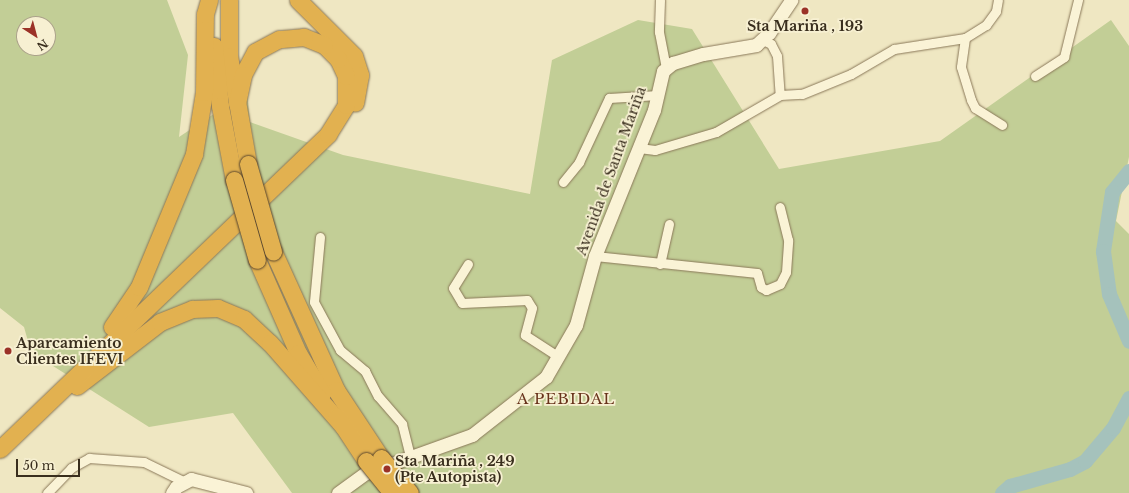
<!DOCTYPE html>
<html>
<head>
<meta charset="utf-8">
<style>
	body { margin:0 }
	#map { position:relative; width:1129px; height:493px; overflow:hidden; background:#efe7c2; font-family:"Libre Baskerville",serif }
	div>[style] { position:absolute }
	.green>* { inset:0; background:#c2ce96 }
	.river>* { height:15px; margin:-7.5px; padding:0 7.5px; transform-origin:7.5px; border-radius:7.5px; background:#a5c2bc }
	.roads { filter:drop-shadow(0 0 1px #8a7859) drop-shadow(0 0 1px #8a7859) }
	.minor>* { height:9px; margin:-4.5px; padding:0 4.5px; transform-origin:4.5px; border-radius:4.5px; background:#faf3d6 }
	.secondary>* { height:13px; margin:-6.5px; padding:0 6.5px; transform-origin:6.5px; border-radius:6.5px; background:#faf3d6 }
	.motorway>* { height:17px; margin:-8.5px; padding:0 8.5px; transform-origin:8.5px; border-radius:8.5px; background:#e2b150 }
	.bridges { filter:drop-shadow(0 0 1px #58452d) drop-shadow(0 0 1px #58452d) }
	.motorway-bridge>* { height:17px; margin:-8.5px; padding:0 8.5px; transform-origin:8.5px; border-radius:8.5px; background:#e2b150 }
	.dots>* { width:11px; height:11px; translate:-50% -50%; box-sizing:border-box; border:2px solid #f7f0d2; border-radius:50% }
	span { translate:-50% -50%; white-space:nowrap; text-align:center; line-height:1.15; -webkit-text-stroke:3.5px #f7f0d2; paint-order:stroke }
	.poi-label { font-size:14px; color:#392e1d; font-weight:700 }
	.left { translate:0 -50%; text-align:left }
	.street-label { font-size:14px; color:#392e1d }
	.neighbourhood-label { font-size:15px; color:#68331b; letter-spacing:1px }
	.north { position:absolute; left:16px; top:16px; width:40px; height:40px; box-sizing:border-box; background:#f7f0d2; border:1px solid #aba28a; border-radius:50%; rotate:144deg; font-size:11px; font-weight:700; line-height:16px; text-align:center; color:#392e1d }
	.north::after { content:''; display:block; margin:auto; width:14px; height:18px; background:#9b3227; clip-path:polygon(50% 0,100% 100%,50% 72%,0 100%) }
	.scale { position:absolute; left:16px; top:459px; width:64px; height:18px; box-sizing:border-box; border:2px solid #392e1d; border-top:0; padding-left:5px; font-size:12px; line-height:14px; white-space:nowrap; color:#392e1d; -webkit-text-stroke:3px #f7f0d2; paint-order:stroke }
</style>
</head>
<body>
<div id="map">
	<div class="green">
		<i style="clip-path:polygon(evenodd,0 0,167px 0,188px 55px,179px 137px,247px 92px,250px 122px,343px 155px,530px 194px,552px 60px,638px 20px,692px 29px,779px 169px,940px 141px,1111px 20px,1129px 46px,1129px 157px,1116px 221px,1129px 234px,1129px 493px,292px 493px,233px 413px,149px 427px,31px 352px,24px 327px,0 308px,0 0,24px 24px,48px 24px,48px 48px,24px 48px,24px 24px)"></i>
	</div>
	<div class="river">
		<i style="left:1129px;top:171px;width:27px;rotate:129deg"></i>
		<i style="left:1112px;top:192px;width:60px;rotate:98.7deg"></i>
		<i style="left:1103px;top:251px;width:43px;rotate:82.1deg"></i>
		<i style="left:1109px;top:294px;width:51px;rotate:66.9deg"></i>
		<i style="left:1002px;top:493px;width:11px;rotate:-41deg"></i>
		<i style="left:1010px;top:486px;width:62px;rotate:-15.8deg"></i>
		<i style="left:1070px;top:469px;width:17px;rotate:-28deg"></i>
		<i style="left:1085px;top:461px;width:43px;rotate:-49.7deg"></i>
		<i style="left:1113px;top:428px;width:34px;rotate:-62deg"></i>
	</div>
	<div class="roads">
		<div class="minor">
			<i style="left:660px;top:0;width:32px;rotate:92deg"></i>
			<i style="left:659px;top:32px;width:36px;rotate:79deg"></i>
			<i style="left:965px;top:38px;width:29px;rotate:98deg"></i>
			<i style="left:961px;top:67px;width:34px;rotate:73deg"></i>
			<i style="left:971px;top:100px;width:9px;rotate:63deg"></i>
			<i style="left:975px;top:108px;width:32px;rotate:32deg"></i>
			<i style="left:763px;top:40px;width:9px;rotate:27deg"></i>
			<i style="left:771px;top:44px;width:13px;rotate:63deg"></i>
			<i style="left:777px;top:56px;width:39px;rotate:86deg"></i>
			<i style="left:1035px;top:76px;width:35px;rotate:-33deg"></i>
			<i style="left:1064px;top:57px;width:59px;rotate:-76.2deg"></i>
			<i style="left:639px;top:148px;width:16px;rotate:7deg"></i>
			<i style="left:655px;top:150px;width:64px;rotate:-16.4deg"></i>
			<i style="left:716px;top:132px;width:74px;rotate:-30deg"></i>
			<i style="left:780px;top:95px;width:22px;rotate:-3deg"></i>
			<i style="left:802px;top:94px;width:53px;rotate:-22.2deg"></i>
			<i style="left:851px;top:74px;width:50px;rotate:-30.2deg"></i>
			<i style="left:894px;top:49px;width:72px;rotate:-8.8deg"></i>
			<i style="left:965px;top:38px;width:25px;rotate:-32deg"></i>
			<i style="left:986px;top:25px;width:17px;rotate:-54deg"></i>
			<i style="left:996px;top:11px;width:11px;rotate:-80deg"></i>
			<i style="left:563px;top:182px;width:26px;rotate:-51deg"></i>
			<i style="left:579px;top:162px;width:71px;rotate:-64.9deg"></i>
			<i style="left:609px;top:98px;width:49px;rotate:-3.5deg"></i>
			<i style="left:320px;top:237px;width:65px;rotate:95.3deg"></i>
			<i style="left:314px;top:302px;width:55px;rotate:61.6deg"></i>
			<i style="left:340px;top:350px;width:33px;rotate:40deg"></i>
			<i style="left:365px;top:371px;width:28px;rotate:63deg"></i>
			<i style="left:378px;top:396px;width:37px;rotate:49deg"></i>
			<i style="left:402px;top:424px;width:32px;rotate:76deg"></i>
			<i style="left:595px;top:256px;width:163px;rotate:6deg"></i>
			<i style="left:757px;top:273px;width:15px;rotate:74deg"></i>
			<i style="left:761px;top:287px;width:6px;rotate:31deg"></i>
			<i style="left:766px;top:290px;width:15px;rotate:-23deg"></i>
			<i style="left:780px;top:284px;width:13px;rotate:-63deg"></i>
			<i style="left:786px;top:272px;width:32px;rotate:-86deg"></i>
			<i style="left:788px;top:240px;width:34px;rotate:-104deg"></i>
			<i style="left:468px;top:264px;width:28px;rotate:122deg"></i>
			<i style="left:453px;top:288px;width:17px;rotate:59deg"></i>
			<i style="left:462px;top:303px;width:65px;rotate:-2.6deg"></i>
			<i style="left:527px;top:300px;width:9px;rotate:58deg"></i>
			<i style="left:532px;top:308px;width:28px;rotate:105deg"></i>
			<i style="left:525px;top:335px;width:40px;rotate:32.9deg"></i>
			<i style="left:660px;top:264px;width:41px;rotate:-77.3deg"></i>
			<i style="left:47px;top:493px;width:35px;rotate:-46deg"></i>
			<i style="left:71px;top:468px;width:21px;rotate:-29deg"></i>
			<i style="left:89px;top:458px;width:55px;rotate:4.2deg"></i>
			<i style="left:144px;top:462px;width:43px;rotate:26deg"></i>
		</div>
		<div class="secondary">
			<i style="left:172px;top:493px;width:7px;rotate:-56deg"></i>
			<i style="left:176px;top:487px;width:17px;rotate:-28deg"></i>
			<i style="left:191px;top:479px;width:57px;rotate:14.3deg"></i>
			<i style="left:338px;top:493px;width:34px;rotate:-36deg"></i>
			<i style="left:366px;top:473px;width:113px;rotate:-19.7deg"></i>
			<i style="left:472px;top:435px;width:94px;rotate:-38.1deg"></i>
			<i style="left:546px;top:377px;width:60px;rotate:-60deg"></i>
			<i style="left:576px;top:325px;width:72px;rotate:-74.6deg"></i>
			<i style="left:595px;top:256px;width:157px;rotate:-68deg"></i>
			<i style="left:654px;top:110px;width:40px;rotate:-77deg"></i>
			<i style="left:663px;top:71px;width:13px;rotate:-39deg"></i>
			<i style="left:673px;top:63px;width:31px;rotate:-17deg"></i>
			<i style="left:703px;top:54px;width:54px;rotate:-9.6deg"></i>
			<i style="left:756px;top:45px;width:18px;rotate:-43deg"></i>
			<i style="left:769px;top:33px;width:40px;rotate:-56deg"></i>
		</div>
		<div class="motorway">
			<i style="left:229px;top:0;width:56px;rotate:90deg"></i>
			<i style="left:229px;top:56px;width:110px;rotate:80deg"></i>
			<i style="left:298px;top:0;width:79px;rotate:45deg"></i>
			<i style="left:354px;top:56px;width:20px;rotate:72deg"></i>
			<i style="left:360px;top:75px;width:28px;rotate:100deg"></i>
			<i style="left:214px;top:46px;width:60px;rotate:84.3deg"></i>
			<i style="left:220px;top:106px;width:75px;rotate:79.3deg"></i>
			<i style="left:273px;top:251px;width:153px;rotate:65.6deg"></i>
			<i style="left:336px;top:390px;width:82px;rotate:56.5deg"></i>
			<i style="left:257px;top:260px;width:102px;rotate:66.2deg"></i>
			<i style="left:298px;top:353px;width:47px;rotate:59deg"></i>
			<i style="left:112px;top:327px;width:48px;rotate:-56deg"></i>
			<i style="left:139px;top:287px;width:144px;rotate:-67.5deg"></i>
			<i style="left:194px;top:154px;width:63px;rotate:-80.8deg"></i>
			<i style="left:204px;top:92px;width:78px;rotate:-89.3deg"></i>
			<i style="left:205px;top:14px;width:15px;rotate:-74deg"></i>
			<i style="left:77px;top:386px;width:105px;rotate:-37.6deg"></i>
			<i style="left:160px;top:322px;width:35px;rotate:-22deg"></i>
			<i style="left:192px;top:309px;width:26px;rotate:-2deg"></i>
			<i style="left:218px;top:308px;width:28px;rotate:23deg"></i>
			<i style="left:244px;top:319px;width:35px;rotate:43deg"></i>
			<i style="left:270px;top:343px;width:111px;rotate:48.7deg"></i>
			<i style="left:337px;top:417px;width:53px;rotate:56.6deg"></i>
			<i style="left:0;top:449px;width:455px;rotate:-43.8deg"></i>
			<i style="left:328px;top:134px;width:34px;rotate:-58deg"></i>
			<i style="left:346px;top:105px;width:29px;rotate:-90deg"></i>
			<i style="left:346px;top:76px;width:19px;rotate:-115deg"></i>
			<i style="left:338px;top:59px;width:20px;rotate:-135deg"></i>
			<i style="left:324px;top:45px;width:22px;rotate:-158deg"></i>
			<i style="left:304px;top:37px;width:25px;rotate:175deg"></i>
			<i style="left:279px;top:39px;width:27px;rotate:152deg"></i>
			<i style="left:255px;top:52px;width:26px;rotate:118deg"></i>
			<i style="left:243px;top:75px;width:29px;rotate:102deg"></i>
		</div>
	</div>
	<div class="bridges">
		<div class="motorway-bridge">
			<i style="left:248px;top:164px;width:91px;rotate:74deg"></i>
			<i style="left:234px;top:180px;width:83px;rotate:74deg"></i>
			<i style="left:381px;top:458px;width:45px;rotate:50.4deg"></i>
			<i style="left:366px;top:461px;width:41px;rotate:50.9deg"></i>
		</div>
	</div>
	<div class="dots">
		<i style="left:805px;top:11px;background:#9b3227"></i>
		<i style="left:8px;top:351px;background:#9b3227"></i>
		<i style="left:387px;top:469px;background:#9b3227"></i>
	</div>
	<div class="poi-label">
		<span style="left:805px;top:26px">Sta Mariña , 193</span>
		<span class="left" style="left:16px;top:351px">Aparcamiento<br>Clientes IFEVI</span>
		<span class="left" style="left:395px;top:469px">Sta Mariña , 249<br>(Pte Autopista)</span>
	</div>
	<div class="street-label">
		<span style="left:611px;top:171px;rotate:-70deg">Avenida de Santa Mariña</span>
	</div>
	<div class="neighbourhood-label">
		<span style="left:566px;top:399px">A PEBIDAL</span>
	</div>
	<div class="north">N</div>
	<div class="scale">50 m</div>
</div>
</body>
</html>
